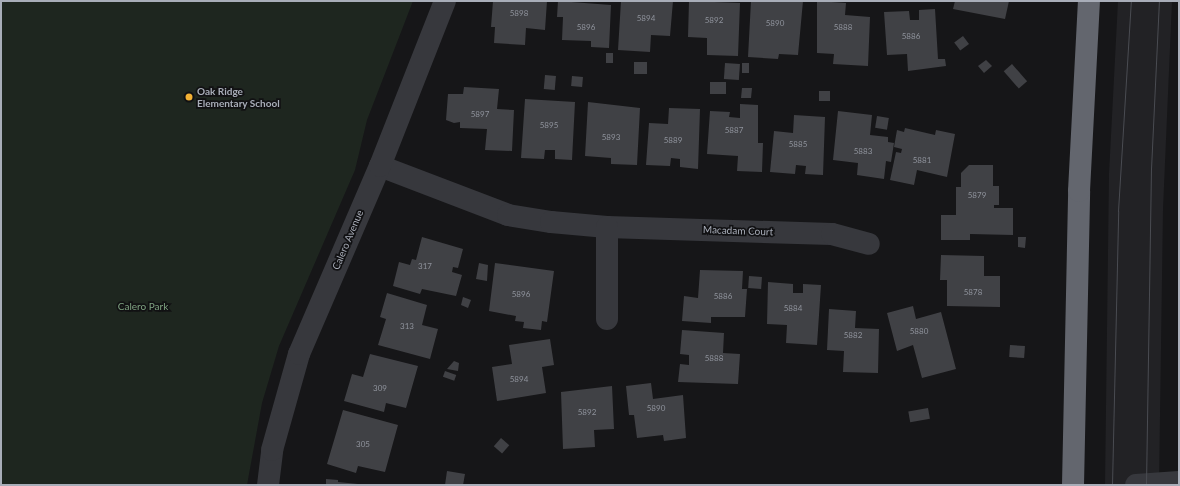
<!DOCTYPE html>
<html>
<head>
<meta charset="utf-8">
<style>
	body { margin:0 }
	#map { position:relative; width:1180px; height:486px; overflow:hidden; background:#161618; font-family:Lato,sans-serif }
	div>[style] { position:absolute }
	.built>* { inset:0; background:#222225 }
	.green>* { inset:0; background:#1e261f }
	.building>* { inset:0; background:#404145; transform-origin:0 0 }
	.minor>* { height:22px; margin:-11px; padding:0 11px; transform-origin:11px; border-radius:11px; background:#37383d }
	.highway>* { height:22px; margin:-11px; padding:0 11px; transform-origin:11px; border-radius:11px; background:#63666e }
	.tram>* { height:1px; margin:-0.5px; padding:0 0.5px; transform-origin:0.5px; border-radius:0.5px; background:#4a4c52 }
	.dots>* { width:11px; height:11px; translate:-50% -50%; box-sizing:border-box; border:2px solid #111113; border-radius:50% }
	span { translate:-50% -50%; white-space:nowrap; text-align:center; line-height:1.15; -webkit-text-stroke:3.5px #111113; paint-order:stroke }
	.number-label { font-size:8px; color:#8e929b }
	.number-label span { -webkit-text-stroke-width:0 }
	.poi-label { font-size:10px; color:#a8adb8; font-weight:700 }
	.left { translate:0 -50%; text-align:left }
	.street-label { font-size:10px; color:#a8adb8 }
	.park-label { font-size:10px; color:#7fa381 }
	.frame { position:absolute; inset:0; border:2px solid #a8adb8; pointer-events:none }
</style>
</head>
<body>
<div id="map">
	<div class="built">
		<i style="clip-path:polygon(1118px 1px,1172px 1px,1163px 209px,1159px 485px,1105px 485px,1109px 174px)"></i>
	</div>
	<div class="green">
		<i style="clip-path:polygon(1px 1px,413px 1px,367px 120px,355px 170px,279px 346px,262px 403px,247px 485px,1px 485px)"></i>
	</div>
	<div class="building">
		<i style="clip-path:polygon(493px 1px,547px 1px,545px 30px,526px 28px,525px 45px,494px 43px,495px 27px,491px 27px)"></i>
		<i style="clip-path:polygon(558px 1px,611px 5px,609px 48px,591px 47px,591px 41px,562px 40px,563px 17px,557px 17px)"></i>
		<i style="clip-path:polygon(621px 1px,673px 1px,670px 36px,651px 35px,650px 52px,618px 50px)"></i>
		<i style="clip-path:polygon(689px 1px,740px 3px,738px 56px,707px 55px,707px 38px,688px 37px)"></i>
		<i style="clip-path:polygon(751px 1px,803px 1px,798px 55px,779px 54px,778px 59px,748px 57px)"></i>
		<i style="clip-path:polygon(817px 1px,846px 3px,845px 15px,870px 17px,868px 66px,833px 64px,834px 54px,817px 53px)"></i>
		<i style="clip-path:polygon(955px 1px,1009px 1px,1005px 19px,953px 9px)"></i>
		<i style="clip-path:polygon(935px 9px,938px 59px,945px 59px,946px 66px,908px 71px,907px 54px,887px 55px,884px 12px,909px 11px,910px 20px,919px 20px,919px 10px)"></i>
		<i style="left:963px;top:36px;width:10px;height:11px;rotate:53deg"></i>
		<i style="left:606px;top:53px;width:7px;height:10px"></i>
		<i style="clip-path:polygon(986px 60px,992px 66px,984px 73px,978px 66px)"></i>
		<i style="left:634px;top:62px;width:13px;height:12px"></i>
		<i style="left:725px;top:63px;width:15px;height:16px;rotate:4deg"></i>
		<i style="left:742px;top:63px;width:7px;height:10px"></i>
		<i style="left:1012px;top:64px;width:23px;height:11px;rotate:49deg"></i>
		<i style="left:545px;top:75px;width:11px;height:14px;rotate:5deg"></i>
		<i style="left:572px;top:76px;width:11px;height:10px;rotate:5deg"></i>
		<i style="left:710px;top:82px;width:16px;height:12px"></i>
		<i style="clip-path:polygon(464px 87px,499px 89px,497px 109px,514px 110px,512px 151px,485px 150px,487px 129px,460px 128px,460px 122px,454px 123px,446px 120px,448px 94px,463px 94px)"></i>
		<i style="clip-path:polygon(742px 88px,752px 88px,751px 98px,741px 98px)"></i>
		<i style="left:819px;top:91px;width:11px;height:10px"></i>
		<i style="clip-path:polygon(525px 99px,575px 102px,572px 160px,555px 159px,555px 150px,545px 150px,544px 159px,521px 158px)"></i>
		<i style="clip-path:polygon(588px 102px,640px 108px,637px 165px,611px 164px,611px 158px,585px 156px)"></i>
		<i style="clip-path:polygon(740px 104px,758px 105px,758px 143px,763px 143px,762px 172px,737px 171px,738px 156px,707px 154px,710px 111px,730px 112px,729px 117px,740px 118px)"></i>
		<i style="clip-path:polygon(669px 108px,700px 109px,698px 169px,680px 167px,680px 159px,671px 158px,670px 166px,646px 165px,649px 123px,668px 124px)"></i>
		<i style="clip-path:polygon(838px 111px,872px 115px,870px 135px,888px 137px,888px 142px,894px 143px,891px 162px,886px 161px,884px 179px,857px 175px,858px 163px,833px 160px)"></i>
		<i style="clip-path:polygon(794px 115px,825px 117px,823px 175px,805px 174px,806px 166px,796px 165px,795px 174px,770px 172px,774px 131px,793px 133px)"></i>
		<i style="left:877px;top:116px;width:12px;height:12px;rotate:9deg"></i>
		<i style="clip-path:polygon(905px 128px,935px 135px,936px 130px,955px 134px,947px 177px,917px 170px,914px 185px,890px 180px,896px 152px,901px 153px,902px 149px,894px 147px,897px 130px,904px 132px)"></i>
		<i style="clip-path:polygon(969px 165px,993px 165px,993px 186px,999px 186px,999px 205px,994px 205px,994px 208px,1013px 208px,1013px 235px,970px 234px,970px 240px,941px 240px,941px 215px,956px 215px,956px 187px,961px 187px,961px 173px)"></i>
		<i style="clip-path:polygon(422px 237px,463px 249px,458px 268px,453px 267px,452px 272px,462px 275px,456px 296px,422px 289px,420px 294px,393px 286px,399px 262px,410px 265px,412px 259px,416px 260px)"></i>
		<i style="clip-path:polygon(1018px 237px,1026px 237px,1025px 248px,1018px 247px)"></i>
		<i style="clip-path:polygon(941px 255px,984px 256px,984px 276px,1000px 276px,1000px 307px,947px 306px,947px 280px,940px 280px)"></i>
		<i style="clip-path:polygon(479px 263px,488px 265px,487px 281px,476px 279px)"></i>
		<i style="clip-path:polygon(495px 263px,554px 271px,547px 322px,542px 321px,541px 330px,523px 328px,524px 322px,515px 321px,516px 316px,489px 311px)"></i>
		<i style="clip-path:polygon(700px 270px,743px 271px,742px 289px,747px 289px,745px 317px,711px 317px,711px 323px,682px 321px,684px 296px,698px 298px)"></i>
		<i style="left:749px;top:276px;width:13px;height:12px;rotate:4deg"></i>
		<i style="clip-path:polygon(768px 282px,793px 284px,793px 293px,803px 293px,803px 284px,821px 285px,817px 345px,786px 343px,787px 325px,767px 324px)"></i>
		<i style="clip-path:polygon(387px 293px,427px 305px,422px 325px,438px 329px,430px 359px,378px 345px,386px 319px,380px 317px)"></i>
		<i style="clip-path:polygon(463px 297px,471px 300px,468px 308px,461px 305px)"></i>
		<i style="clip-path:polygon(913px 306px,916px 319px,941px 312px,956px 369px,922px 378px,913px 345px,897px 351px,887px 313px)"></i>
		<i style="clip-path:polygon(829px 309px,856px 311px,855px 328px,879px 329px,878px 373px,843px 372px,844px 351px,827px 350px)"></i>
		<i style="clip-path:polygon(682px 330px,724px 333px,723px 353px,740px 354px,738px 384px,678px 382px,680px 364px,689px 365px,689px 355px,680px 354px)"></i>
		<i style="clip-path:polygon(550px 339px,554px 365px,542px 367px,546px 393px,497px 401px,492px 367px,512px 364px,509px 345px)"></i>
		<i style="left:1010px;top:345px;width:15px;height:12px;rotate:4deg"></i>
		<i style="clip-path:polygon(370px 354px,418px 366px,406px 408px,386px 403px,384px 412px,344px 401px,352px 374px,363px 377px)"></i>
		<i style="clip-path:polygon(454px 361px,459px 363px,458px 371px,447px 369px)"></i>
		<i style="left:445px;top:371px;width:12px;height:6px;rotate:20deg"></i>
		<i style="clip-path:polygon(651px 383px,653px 399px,683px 395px,686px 438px,664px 441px,663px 435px,637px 438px,634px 415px,629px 415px,626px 386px)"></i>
		<i style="clip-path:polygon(612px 386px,614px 429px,594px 430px,595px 447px,563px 449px,561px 392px)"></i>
		<i style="left:928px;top:408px;width:11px;height:20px;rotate:80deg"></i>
		<i style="clip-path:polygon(343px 410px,398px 425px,385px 472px,358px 466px,356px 473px,327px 464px)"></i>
		<i style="left:501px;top:438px;width:11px;height:11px;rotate:41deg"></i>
		<i style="clip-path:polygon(447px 471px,465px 474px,463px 485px,445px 485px)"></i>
		<i style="clip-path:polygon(326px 479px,338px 480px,338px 482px,368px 485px,326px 485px)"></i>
	</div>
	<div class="minor">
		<i style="left:380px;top:166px;width:137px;rotate:20.9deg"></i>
		<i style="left:508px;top:215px;width:44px;rotate:9.2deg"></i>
		<i style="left:551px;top:222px;width:56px;rotate:5.1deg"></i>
		<i style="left:607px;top:227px;width:225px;rotate:1.8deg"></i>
		<i style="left:832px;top:234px;width:38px;rotate:15deg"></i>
		<i style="left:607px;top:227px;width:92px;rotate:90deg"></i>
		<i style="left:268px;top:485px;width:35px;rotate:-83deg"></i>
		<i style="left:272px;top:450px;width:100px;rotate:-74.3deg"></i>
		<i style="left:299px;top:354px;width:205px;rotate:-66.7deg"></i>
		<i style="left:380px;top:166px;width:177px;rotate:-68.5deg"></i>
		<i style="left:1136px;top:485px;width:43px;rotate:-4deg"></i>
	</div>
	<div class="highway">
		<i style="left:1073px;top:485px;width:294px;rotate:-88.8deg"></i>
		<i style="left:1079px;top:191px;width:190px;rotate:-87deg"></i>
	</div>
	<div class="tram">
		<i style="left:1112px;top:485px;width:274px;rotate:-88.7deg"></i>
		<i style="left:1118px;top:211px;width:210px;rotate:-86.5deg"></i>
		<i style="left:1146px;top:485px;width:316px;rotate:-89.1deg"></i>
		<i style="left:1151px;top:169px;width:168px;rotate:-87.3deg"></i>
	</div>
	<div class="dots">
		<i style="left:189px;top:97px;background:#f2b134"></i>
	</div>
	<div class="number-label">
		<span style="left:519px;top:14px">5898</span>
		<span style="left:646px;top:19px">5894</span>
		<span style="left:714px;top:21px">5892</span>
		<span style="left:775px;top:24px">5890</span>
		<span style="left:586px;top:28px">5896</span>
		<span style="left:843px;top:28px">5888</span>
		<span style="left:911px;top:37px">5886</span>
		<span style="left:480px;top:115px">5897</span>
		<span style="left:549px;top:126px">5895</span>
		<span style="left:734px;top:131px">5887</span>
		<span style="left:611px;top:138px">5893</span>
		<span style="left:673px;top:141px">5889</span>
		<span style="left:798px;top:145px">5885</span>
		<span style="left:863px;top:152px">5883</span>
		<span style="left:922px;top:161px">5881</span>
		<span style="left:977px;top:196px">5879</span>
		<span style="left:425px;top:267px">317</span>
		<span style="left:973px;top:293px">5878</span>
		<span style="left:521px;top:295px">5896</span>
		<span style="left:723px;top:297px">5886</span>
		<span style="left:793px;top:309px">5884</span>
		<span style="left:407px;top:327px">313</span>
		<span style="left:919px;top:332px">5880</span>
		<span style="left:853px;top:336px">5882</span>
		<span style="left:714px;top:359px">5888</span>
		<span style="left:519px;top:380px">5894</span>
		<span style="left:380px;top:389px">309</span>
		<span style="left:656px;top:409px">5890</span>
		<span style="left:587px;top:413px">5892</span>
		<span style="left:363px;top:445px">305</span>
	</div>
	<div class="poi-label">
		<span class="left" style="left:197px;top:97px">Oak Ridge<br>Elementary School</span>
	</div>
	<div class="street-label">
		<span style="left:738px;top:231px;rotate:2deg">Macadam Court</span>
		<span style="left:348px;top:240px;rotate:-67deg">Calero Avenue</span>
	</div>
	<div class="park-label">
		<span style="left:143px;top:307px">Calero Park</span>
	</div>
	<div class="frame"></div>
</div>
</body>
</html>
